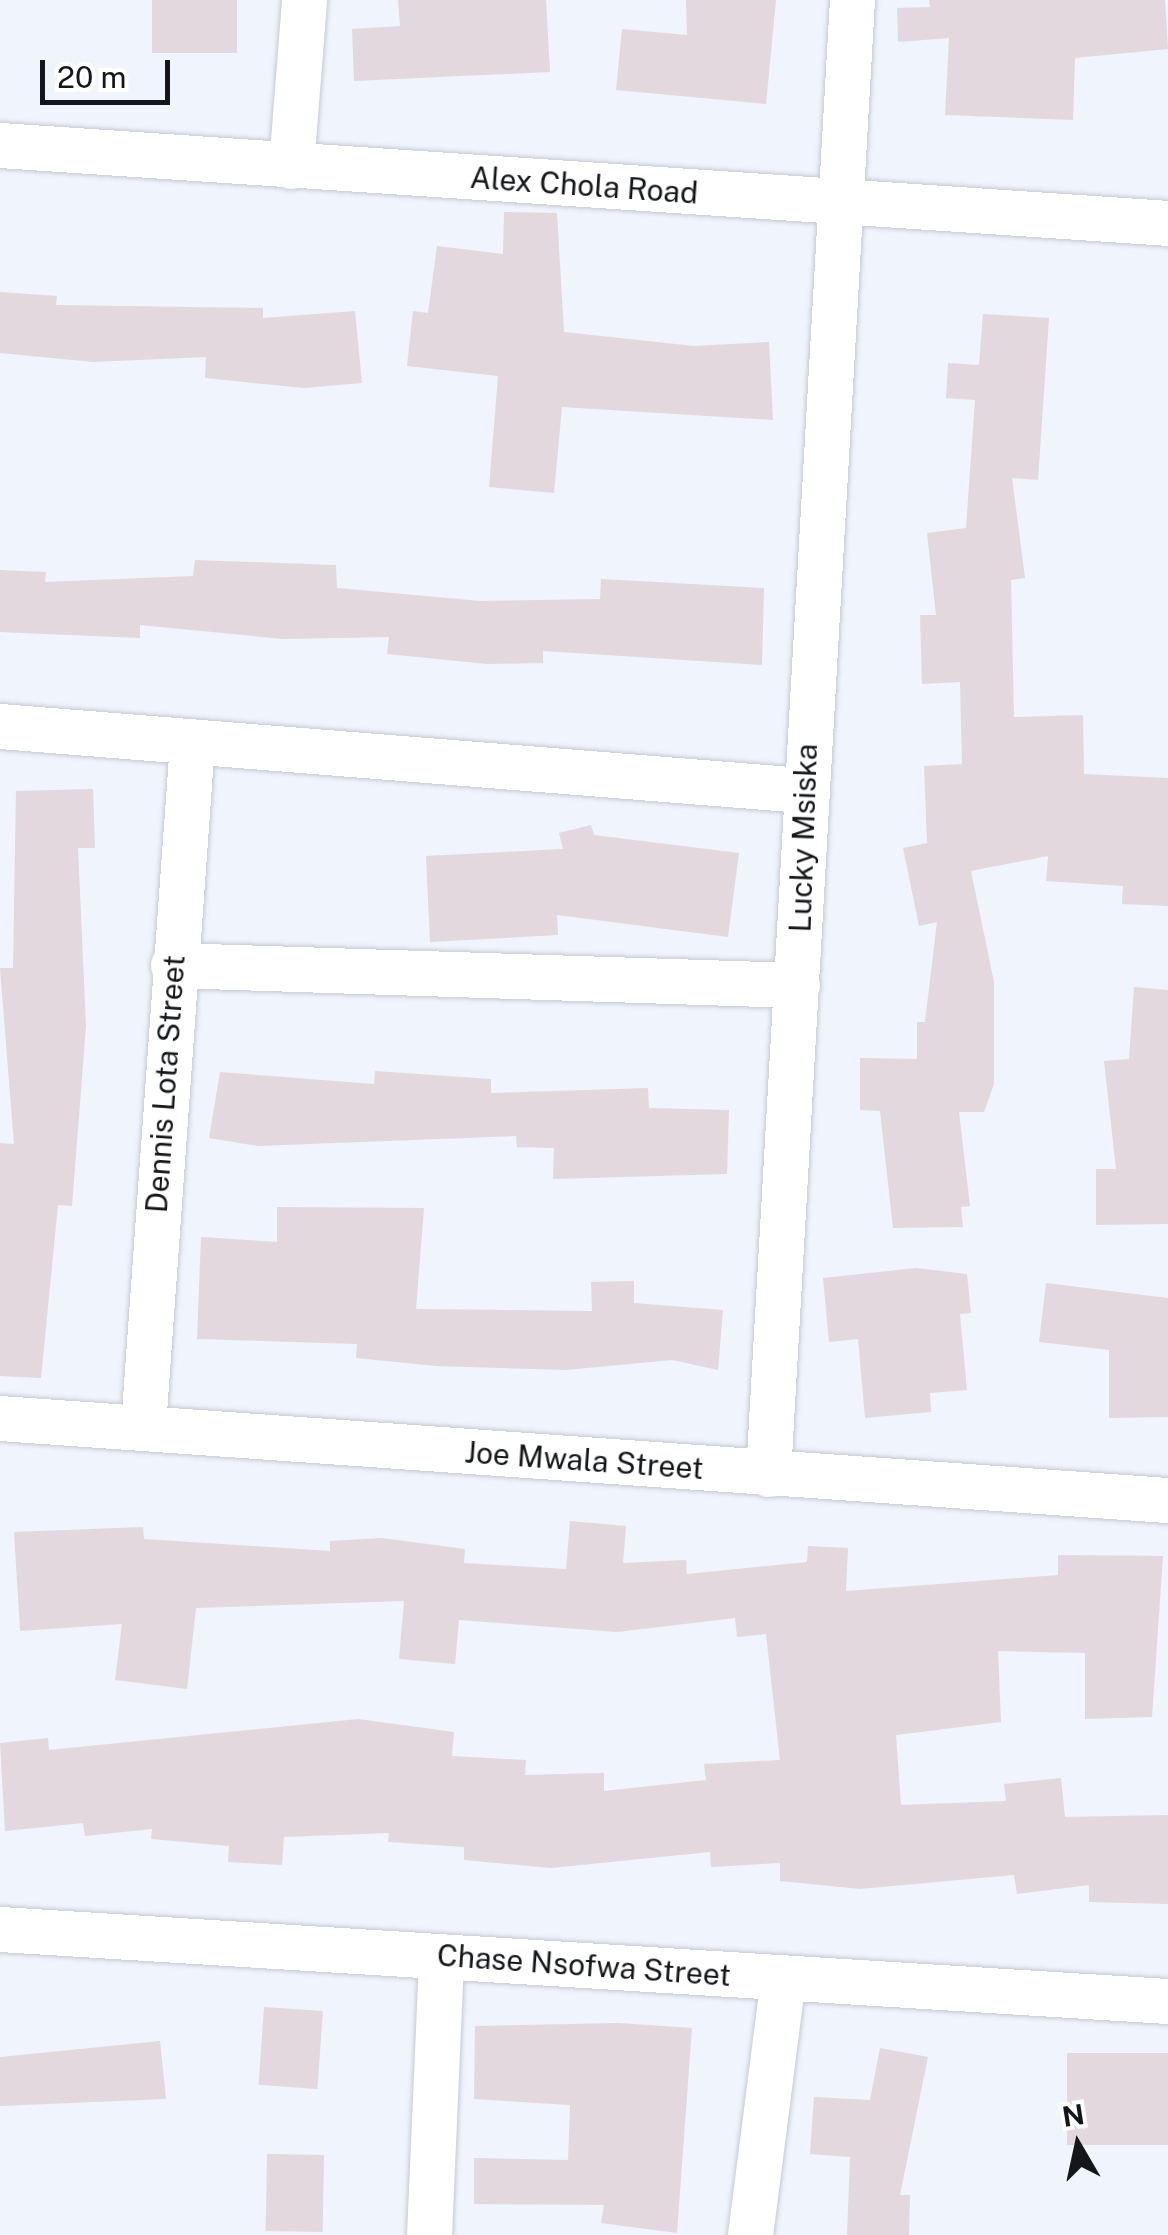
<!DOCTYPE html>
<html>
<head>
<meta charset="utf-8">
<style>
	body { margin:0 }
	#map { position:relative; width:1168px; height:2235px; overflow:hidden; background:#eff4fd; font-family:"Public Sans",sans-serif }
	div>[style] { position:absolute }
	.building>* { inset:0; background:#e3d8dd; transform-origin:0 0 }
	.roads { filter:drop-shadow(0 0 2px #c4c9d2) drop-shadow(0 0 2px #c4c9d2) }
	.minor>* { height:45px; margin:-22.5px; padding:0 22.5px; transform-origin:22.5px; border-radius:22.5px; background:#fff }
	span { translate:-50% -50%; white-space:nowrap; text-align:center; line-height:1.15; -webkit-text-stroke:10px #fff; paint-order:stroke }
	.street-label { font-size:30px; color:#141619 }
	.north { position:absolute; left:1028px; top:2095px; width:100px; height:100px; -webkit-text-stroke:8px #fff; paint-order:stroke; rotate:351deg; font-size:28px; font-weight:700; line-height:40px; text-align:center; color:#141619 }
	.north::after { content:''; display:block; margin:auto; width:35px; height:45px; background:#141619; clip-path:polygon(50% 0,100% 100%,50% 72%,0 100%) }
	.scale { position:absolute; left:40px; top:60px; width:130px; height:45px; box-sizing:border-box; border:5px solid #141619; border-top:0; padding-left:12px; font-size:30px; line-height:35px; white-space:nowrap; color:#141619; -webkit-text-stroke:8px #fff; paint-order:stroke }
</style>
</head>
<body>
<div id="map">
	<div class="building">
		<i style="left:152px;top:0;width:85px;height:53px"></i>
		<i style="clip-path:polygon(398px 0,546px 0,550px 72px,354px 81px,352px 29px,400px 26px)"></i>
		<i style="clip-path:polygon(686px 0,776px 0,766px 104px,616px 90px,622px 29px,687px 35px)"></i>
		<i style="clip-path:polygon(929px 0,1165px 0,1168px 49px,1075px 58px,1073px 120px,945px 115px,949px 38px,898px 42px,897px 8px,930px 7px)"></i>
		<i style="clip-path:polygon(504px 212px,557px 213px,564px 332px,694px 346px,769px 342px,773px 420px,562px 407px,554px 493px,489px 487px,498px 376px,407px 366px,413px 311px,428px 313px,437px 246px,503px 254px)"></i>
		<i style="clip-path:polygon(0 292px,57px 296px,56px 305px,263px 308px,263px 318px,355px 311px,362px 383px,303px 388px,205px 378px,206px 357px,93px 362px,0 353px)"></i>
		<i style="clip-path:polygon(983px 314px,1049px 318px,1038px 480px,1012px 478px,1025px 578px,1011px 580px,1014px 717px,1083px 715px,1084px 774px,1168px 778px,1168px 906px,1122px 904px,1123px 886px,1046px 881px,1048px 856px,971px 871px,994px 982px,994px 1084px,984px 1112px,959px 1112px,970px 1206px,961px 1207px,963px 1227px,893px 1228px,880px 1111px,860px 1110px,860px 1058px,917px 1059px,917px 1022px,925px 1022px,937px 922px,919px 926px,903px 848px,927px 843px,924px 766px,962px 764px,960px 682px,922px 684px,920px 615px,936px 615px,927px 533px,966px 528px,975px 400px,946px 398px,948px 363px,979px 365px)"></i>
		<i style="clip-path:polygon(195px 560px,336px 565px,337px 588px,481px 601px,600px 599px,601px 579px,764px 588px,762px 665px,543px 651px,543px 663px,487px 664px,387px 654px,389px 637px,283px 639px,140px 625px,140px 638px,0 632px,0 570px,46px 572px,45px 582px,193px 576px)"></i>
		<i style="clip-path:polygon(93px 789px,95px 848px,78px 848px,86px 1026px,72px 1206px,58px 1205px,41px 1378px,0 1376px,0 1143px,14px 1144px,0 968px,13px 968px,16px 791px)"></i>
		<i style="clip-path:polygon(591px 825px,594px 835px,739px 853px,728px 937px,557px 915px,558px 935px,430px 942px,426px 856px,563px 849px,559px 833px)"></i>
		<i style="clip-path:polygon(1134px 987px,1168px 990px,1168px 1224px,1096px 1225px,1096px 1169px,1116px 1169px,1104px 1061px,1129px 1059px)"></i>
		<i style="clip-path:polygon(375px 1071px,491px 1079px,491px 1093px,648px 1088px,649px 1108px,729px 1110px,727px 1174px,553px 1179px,554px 1148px,517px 1147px,516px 1136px,258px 1146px,209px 1138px,220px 1072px,374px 1084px)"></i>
		<i style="clip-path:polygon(277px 1207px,424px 1208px,416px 1309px,592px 1311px,591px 1282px,634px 1281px,634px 1303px,723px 1310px,718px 1370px,672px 1360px,566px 1370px,436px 1366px,356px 1358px,357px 1344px,197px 1339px,201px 1237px,277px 1242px)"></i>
		<i style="clip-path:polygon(916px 1268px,967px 1274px,971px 1313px,960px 1314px,967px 1390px,930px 1393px,931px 1412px,865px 1418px,858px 1339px,829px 1342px,823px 1278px)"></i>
		<i style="clip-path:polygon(1046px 1283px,1168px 1298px,1168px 1417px,1109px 1418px,1109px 1350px,1039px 1342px)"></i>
		<i style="clip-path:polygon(570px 1521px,626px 1526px,623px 1563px,686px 1560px,687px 1574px,807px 1562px,808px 1546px,848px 1548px,846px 1591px,1058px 1575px,1058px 1555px,1163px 1556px,1152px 1717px,1085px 1719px,1085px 1653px,998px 1651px,1001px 1722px,896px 1735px,901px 1805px,1006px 1801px,1004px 1784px,1061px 1778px,1065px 1817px,1168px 1815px,1168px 1904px,1089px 1902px,1089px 1885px,1017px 1894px,1014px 1875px,860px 1889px,780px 1881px,780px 1863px,711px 1867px,710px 1852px,551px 1868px,464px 1860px,464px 1847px,388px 1842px,389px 1833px,284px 1837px,282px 1865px,228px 1862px,229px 1846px,151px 1839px,152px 1829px,85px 1836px,83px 1823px,5px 1831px,0 1743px,48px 1738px,49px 1750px,358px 1719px,454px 1732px,452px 1756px,526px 1760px,525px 1775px,604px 1773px,604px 1791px,706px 1780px,704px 1764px,780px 1760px,766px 1634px,737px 1637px,735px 1618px,617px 1632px,459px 1620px,455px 1664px,399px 1659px,404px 1601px,196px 1608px,187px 1689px,115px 1680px,122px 1624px,20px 1631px,14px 1532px,143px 1527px,144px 1539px,330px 1551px,330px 1541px,382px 1538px,465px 1549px,464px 1563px,566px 1569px)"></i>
		<i style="left:264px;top:2007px;width:59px;height:78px;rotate:4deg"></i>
		<i style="clip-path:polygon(618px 2023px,692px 2028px,677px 2233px,601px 2223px,604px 2205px,474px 2204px,474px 2158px,568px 2160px,570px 2105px,474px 2099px,475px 2026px)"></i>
		<i style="clip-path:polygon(160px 2041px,166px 2099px,0 2106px,0 2057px)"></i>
		<i style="clip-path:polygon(880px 2048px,928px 2057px,900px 2195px,910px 2195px,909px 2235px,847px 2235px,850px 2157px,810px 2154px,814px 2097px,870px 2100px)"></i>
		<i style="left:1168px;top:2053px;width:92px;height:101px;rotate:90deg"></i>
		<i style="left:267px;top:2154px;width:57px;height:77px;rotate:1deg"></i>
	</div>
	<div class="roads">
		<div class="minor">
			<i style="left:0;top:145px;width:1171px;rotate:3.82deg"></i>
			<i style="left:291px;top:166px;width:167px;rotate:-85.5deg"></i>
			<i style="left:0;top:726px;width:806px;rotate:4.56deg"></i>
			<i style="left:173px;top:965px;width:624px;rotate:1.84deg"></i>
			<i style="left:0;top:1418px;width:1171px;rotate:4.02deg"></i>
			<i style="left:143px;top:1426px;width:686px;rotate:-85.9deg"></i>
			<i style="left:768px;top:1474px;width:1476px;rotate:-86.74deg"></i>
			<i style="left:0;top:1929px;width:1170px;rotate:3.53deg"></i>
			<i style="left:429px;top:2235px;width:279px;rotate:-87.5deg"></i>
			<i style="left:750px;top:2235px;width:260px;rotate:-82.7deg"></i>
		</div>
	</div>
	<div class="street-label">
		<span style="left:584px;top:185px;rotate:4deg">Alex Chola Road</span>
		<span style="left:803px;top:838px;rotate:-88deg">Lucky Msiska</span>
		<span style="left:165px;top:1084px;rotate:-86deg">Dennis Lota Street</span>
		<span style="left:584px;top:1460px;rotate:4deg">Joe Mwala Street</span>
		<span style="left:584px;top:1965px;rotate:4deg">Chase Nsofwa Street</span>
	</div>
	<div class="north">N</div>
	<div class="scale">20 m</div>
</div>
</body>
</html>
